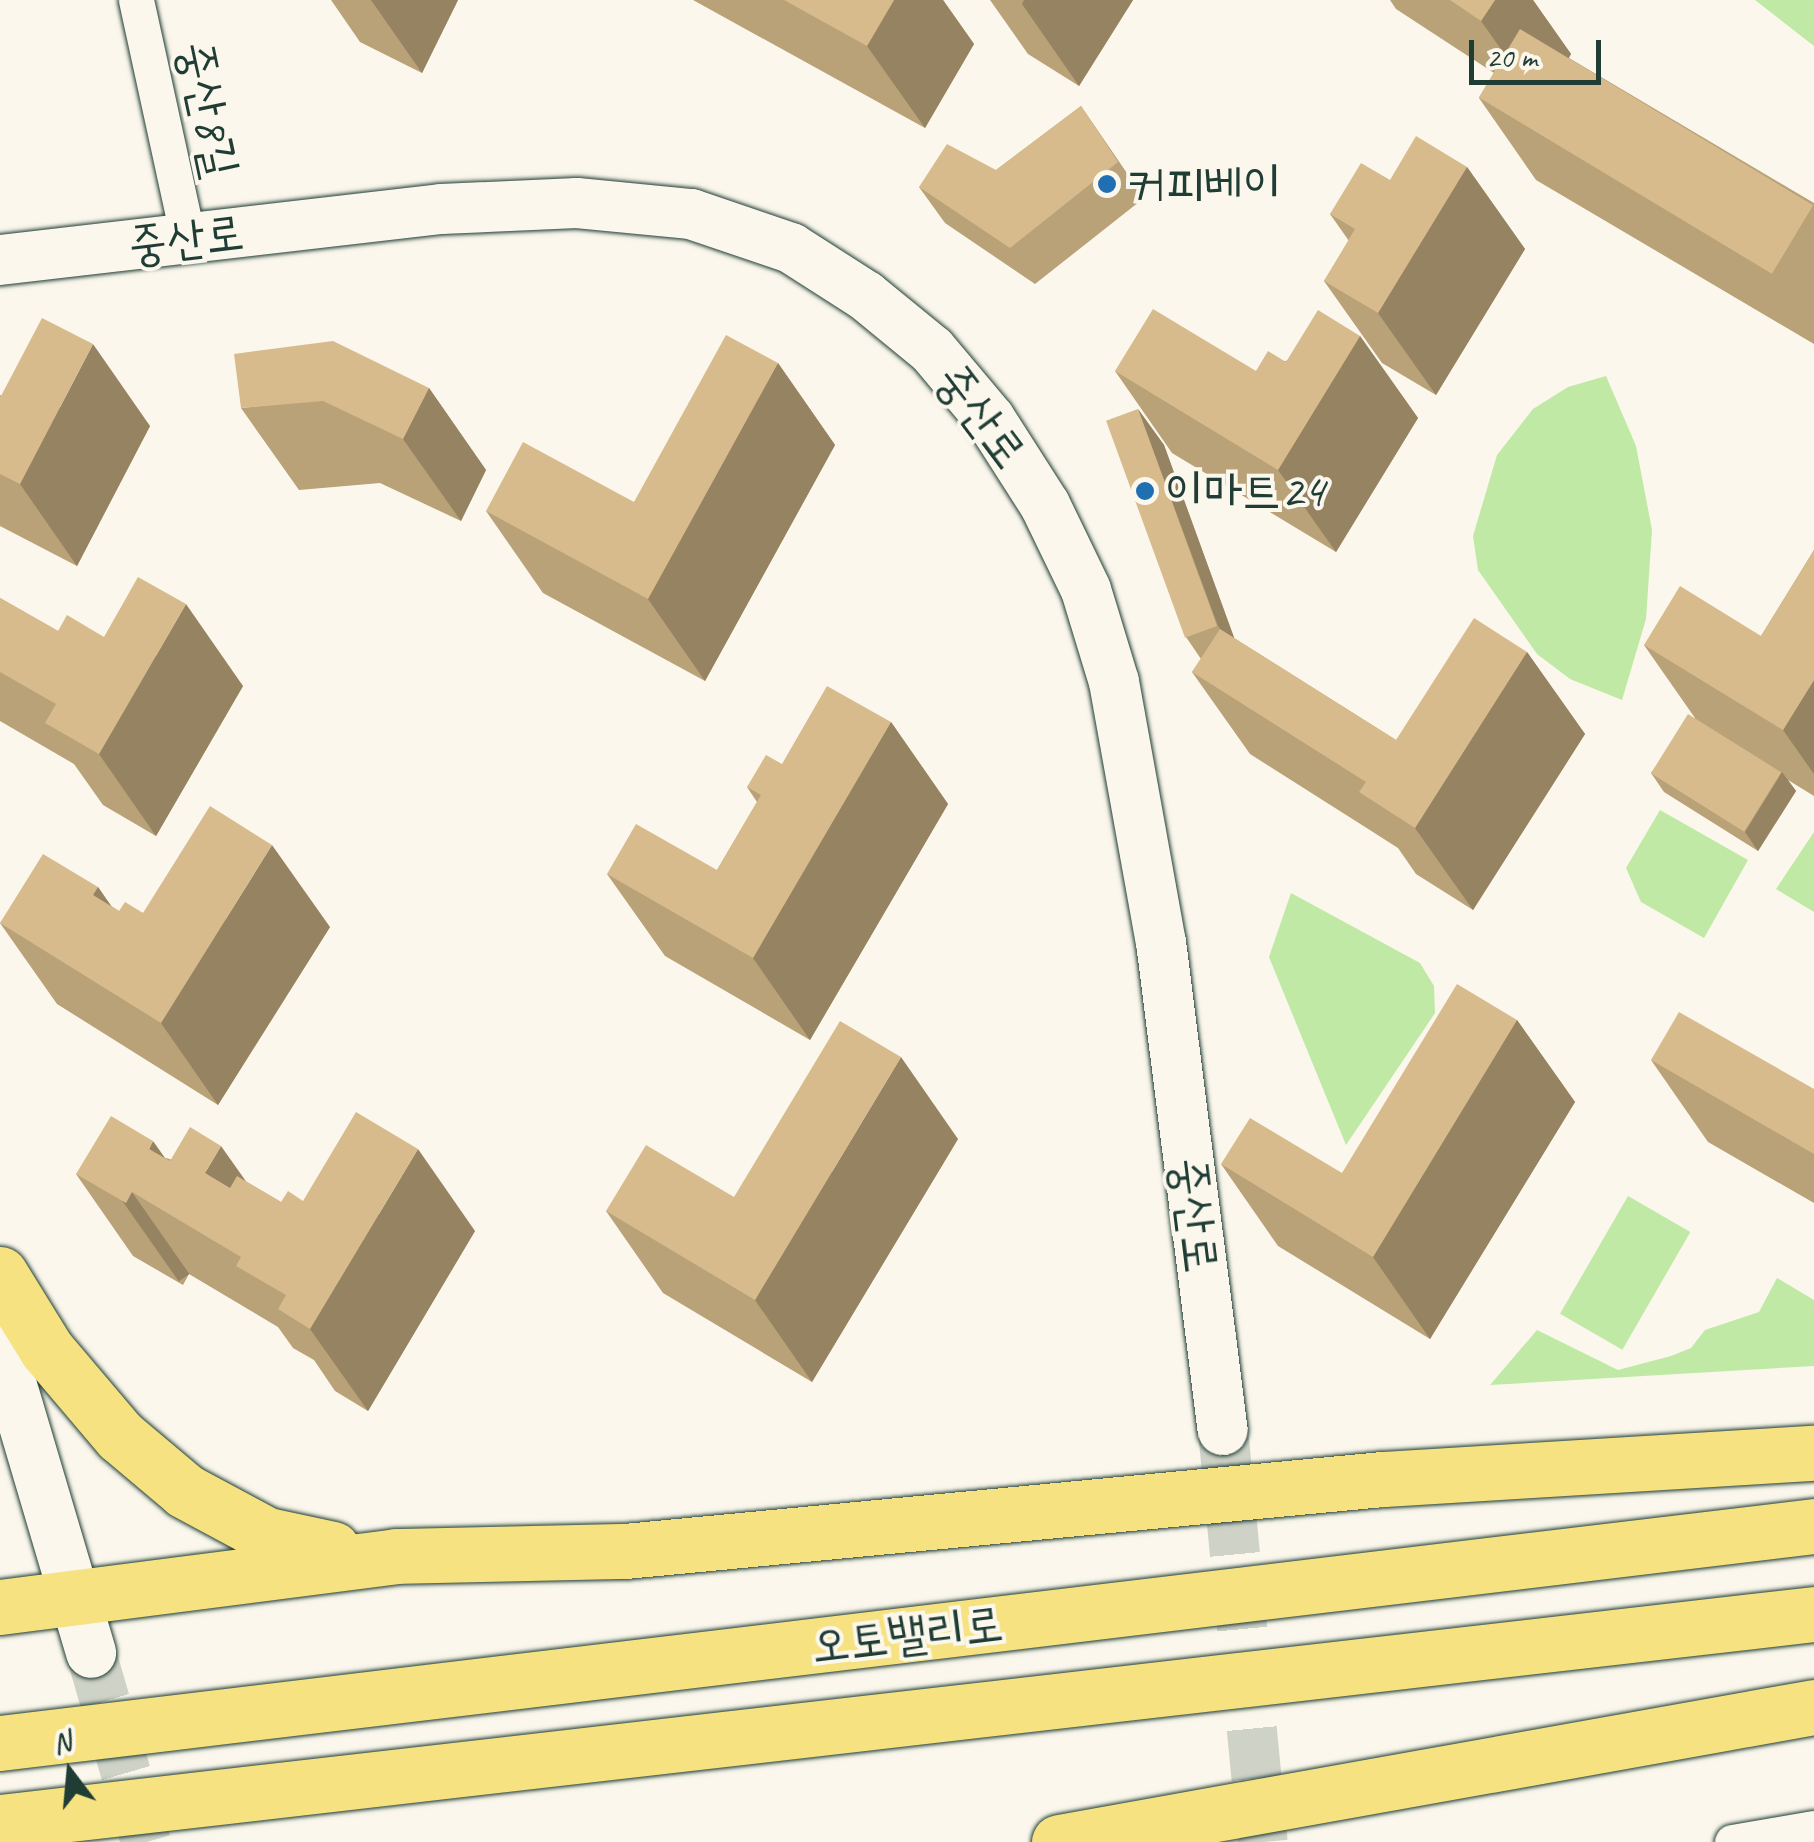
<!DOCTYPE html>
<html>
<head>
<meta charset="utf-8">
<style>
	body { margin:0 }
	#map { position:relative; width:1814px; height:1842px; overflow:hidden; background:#fbf7ec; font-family:Caveat,"Poor Story",sans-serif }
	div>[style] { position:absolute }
	.green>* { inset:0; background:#bfe9a5; transform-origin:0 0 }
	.secondary-tunnel>* { height:50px; margin-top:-25px; transform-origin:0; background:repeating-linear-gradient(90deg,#cfd2c7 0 50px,transparent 0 75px) }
	.roads { filter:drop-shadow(0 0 2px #1f3d34) drop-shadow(0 0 2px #1f3d34) }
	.street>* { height:35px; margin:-17.5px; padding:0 17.5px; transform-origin:17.5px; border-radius:17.5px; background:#fbf7ec }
	.secondary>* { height:50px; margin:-25px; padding:0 25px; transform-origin:25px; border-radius:25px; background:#fbf7ec }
	.highway>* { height:55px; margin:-27.5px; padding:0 27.5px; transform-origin:27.5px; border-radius:27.5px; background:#f6e281 }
	.wall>* { inset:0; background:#b9a178 }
	.shaded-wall>* { inset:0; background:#968362; transform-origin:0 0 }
	.building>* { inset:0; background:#d7bb8c; transform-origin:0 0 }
	.dots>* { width:28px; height:28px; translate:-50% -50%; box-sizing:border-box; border:5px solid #fbf7ec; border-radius:50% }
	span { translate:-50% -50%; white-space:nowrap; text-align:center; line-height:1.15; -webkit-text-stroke:8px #fbf7ec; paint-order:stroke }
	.street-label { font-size:48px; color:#1f3d34 }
	.poi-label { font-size:48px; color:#1f3d34 }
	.left { translate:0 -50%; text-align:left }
	.north { position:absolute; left:20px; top:1722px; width:100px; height:100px; -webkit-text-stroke:8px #fbf7ec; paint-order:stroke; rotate:344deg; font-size:28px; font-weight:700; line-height:40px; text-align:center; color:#1f3d34 }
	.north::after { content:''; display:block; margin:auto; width:35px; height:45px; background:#1f3d34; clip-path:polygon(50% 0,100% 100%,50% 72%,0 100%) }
	.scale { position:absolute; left:1469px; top:40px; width:132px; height:45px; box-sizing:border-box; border:5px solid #1f3d34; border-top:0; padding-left:12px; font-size:30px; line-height:35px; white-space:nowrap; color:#1f3d34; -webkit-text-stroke:8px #fbf7ec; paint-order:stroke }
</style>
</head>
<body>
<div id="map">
	<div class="green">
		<i style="clip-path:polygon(1755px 0,1814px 0,1814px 46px)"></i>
		<i style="clip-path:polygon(1606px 376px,1636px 446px,1652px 530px,1646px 619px,1622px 700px,1570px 679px,1537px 654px,1478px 570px,1473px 536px,1497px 455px,1533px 409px,1568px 387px)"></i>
		<i style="clip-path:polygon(1660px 810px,1748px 860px,1704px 938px,1641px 902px,1626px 868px)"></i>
		<i style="clip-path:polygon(1814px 832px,1814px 912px,1776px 889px)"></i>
		<i style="clip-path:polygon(1291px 893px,1420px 963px,1434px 986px,1435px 1013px,1346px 1145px,1269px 957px)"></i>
		<i style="left:1628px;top:1196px;width:72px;height:136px;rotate:30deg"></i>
		<i style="clip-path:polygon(1777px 1278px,1814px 1300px,1814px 1366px,1490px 1385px,1537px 1330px,1618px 1370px,1671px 1356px,1691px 1348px,1705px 1330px,1759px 1312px)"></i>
	</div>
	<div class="secondary-tunnel">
		<i style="left:1223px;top:1430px;width:414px;rotate:84.5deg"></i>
		<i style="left:91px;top:1653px;width:197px;rotate:73.8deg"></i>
	</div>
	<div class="roads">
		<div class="street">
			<i style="left:136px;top:0;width:245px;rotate:77.7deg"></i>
			<i style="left:1732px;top:1842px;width:83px;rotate:-9.7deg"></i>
		</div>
		<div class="secondary">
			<i style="left:0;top:260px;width:444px;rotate:-6.6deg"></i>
			<i style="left:441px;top:209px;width:136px;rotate:-2.5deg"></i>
			<i style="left:577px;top:203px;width:115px;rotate:5.5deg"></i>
			<i style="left:691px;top:214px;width:106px;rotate:18.8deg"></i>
			<i style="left:791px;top:248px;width:89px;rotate:32.6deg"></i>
			<i style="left:866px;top:296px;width:85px;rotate:39.3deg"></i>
			<i style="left:932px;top:350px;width:90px;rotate:50deg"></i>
			<i style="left:990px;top:419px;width:102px;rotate:57.4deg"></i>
			<i style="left:1045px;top:505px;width:94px;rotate:64.2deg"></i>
			<i style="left:1086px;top:590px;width:96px;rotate:73.1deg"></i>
			<i style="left:1114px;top:682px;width:264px;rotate:79.8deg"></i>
			<i style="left:1161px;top:942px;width:492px;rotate:82.8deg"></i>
			<i style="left:0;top:1345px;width:321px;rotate:73.5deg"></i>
		</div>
		<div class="highway">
			<i style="left:0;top:1274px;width:89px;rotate:58.3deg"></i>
			<i style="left:47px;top:1350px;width:113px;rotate:49.7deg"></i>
			<i style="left:120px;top:1436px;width:85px;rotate:40.2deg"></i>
			<i style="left:185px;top:1491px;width:93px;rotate:28.2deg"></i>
			<i style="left:267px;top:1535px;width:67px;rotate:12deg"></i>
			<i style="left:0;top:1607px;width:399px;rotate:-7.3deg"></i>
			<i style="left:396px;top:1556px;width:229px;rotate:-1.3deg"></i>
			<i style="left:625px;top:1551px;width:761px;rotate:-5.43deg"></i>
			<i style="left:1383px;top:1479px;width:432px;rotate:-3.5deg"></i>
			<i style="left:0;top:1743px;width:1827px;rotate:-6.82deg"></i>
			<i style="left:0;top:1822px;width:1826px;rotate:-6.54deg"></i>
			<i style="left:1059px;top:1842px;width:767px;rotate:-10.14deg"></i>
		</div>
	</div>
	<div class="wall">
		<i style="clip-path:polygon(331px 0,458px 0,422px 73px,360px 42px)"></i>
		<i style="clip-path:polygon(693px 0,943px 0,974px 44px,925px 128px)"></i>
		<i style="clip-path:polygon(990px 0,1133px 0,1079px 86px,1028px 54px)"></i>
		<i style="clip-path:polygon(1390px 0,1533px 0,1571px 54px,1569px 58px,1814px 203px,1814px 344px,1536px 180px,1479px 98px,1494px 73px,1396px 9px)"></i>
		<i style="clip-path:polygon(1081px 106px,1144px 198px,1035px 284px,945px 223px,919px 187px,996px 170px)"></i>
		<i style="clip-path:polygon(1467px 167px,1525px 249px,1436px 395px,1382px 363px,1324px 281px,1349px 241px,1330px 214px,1390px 180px)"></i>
		<i style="clip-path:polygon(1360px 336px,1418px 418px,1336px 552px,1172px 453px,1115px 371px,1256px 371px)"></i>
		<i style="clip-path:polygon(778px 363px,835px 445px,705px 681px,543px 593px,486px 511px,634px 502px)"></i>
		<i style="clip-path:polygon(429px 388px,486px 470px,461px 521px,380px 483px,299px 490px,241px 408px)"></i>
		<i style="clip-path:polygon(0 395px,150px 426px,77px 566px,0 526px)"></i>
		<i style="clip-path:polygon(1138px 409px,1164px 445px,1234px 638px,1396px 740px,1527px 652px,1585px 734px,1473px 910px,1416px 874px,1398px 848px,1250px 754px,1192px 672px,1201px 659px,1186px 637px)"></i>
		<i style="clip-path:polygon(1814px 550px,1814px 796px,1788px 780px,1796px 791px,1758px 851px,1664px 792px,1651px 773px,1695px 718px,1644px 645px,1761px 636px)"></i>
		<i style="clip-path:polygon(0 598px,58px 631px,104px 637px,243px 686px,156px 836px,103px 805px,74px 764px,0 721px)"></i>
		<i style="clip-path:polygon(891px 722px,948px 804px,810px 1040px,665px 956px,607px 874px,717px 870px,757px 802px,747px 787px,782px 764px)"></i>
		<i style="clip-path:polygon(98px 887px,111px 906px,119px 911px,330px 927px,218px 1105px,57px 1004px,0 923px)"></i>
		<i style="clip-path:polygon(1517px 1020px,1575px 1102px,1430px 1339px,1278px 1246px,1221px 1164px,1342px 1173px)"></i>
		<i style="clip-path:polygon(1651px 1060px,1814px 1089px,1814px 1203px,1708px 1142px)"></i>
		<i style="clip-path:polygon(958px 1139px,812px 1382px,663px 1293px,606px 1211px,734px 1197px)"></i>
		<i style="clip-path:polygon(166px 1158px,247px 1182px,281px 1202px,303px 1201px,475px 1231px,368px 1411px,335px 1391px,314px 1360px,293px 1348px,278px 1327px,189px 1274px,183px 1285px,133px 1256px,76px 1174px)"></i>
	</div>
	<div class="shaded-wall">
		<i style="clip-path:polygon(371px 0,458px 0,422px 73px)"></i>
		<i style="clip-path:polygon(894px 0,943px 0,974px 44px,925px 128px,867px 46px)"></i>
		<i style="clip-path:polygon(1024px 0,1133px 0,1079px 86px,1022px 4px)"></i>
		<i style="clip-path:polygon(1495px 0,1533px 0,1571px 54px,1539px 103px,1481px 21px)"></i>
		<i style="clip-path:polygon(1467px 167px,1525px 249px,1436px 395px,1378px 313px)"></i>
		<i style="clip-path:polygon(1360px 336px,1418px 418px,1336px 552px,1278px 470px)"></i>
		<i style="clip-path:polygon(93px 344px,150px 426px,77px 566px,20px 484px)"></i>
		<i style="clip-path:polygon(778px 363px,835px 445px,705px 681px,648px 599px)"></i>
		<i style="clip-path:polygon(429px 388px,486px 470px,461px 521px,403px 439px)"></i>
		<i style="clip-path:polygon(1138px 409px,1164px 445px,1243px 662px,1218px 626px)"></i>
		<i style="clip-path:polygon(186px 604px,243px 686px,156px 836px,99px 754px)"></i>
		<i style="clip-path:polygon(1527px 652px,1585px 734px,1473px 910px,1415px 828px)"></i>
		<i style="clip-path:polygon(1814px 680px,1814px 774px,1783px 730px)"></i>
		<i style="clip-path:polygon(891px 722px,948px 804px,810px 1040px,753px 958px)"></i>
		<i style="clip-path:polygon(1782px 772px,1796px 791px,1758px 851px,1745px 832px)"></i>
		<i style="clip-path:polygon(272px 845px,330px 927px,218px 1105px,161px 1023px)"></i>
		<i style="clip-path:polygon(98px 887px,155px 969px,93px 895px)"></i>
		<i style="clip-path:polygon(1517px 1020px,1575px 1102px,1430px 1339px,1373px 1257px)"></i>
		<i style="clip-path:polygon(901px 1057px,958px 1139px,812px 1382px,755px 1300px)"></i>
		<i style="clip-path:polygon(153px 1141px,211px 1223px,149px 1149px)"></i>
		<i style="clip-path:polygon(221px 1146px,279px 1228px,205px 1173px)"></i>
		<i style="clip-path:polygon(418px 1149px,475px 1231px,368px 1411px,310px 1329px)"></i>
		<i style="left:132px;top:1192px;width:100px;height:13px;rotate:55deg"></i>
	</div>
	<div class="building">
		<i style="clip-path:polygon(784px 0,894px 0,867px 46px)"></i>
		<i style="clip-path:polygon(1450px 0,1495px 0,1481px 21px)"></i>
		<i style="left:1520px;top:29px;width:342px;height:80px;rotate:31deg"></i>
		<i style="clip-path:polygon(1081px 106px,1118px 162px,1010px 248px,919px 187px,947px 144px,996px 170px)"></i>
		<i style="clip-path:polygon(1416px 136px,1467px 167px,1378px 313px,1324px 281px,1355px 229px,1330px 214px,1361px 163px,1390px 180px)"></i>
		<i style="clip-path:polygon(1153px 309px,1256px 371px,1268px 351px,1286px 362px,1318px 310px,1360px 336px,1278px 470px,1115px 371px)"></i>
		<i style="clip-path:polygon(42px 318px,93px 344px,20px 484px,0 474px,0 395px,1px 396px)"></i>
		<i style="clip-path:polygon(726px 335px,778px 363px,648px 599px,486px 511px,523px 442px,634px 502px)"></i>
		<i style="clip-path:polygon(333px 341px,429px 388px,403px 439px,323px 401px,241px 408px,234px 354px)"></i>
		<i style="left:1138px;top:409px;width:231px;height:34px;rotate:70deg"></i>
		<i style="clip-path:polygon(1814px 550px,1814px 680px,1783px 730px,1644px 645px,1680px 586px,1761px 636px)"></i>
		<i style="clip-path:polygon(138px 577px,186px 604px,99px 754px,45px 723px,56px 704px,0 672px,0 598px,58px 631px,67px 615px,104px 637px)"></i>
		<i style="clip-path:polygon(1474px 618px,1527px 652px,1415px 828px,1359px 792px,1366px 782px,1192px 672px,1220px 629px,1396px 740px)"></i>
		<i style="clip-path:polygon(827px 686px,891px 722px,753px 958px,607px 874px,636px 824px,717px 870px,761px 795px,747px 787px,766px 755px,782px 764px)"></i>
		<i style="left:1688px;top:714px;width:110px;height:70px;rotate:32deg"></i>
		<i style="clip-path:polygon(210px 806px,272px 845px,161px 1023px,0 923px,43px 854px,98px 887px,93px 895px,119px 911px,125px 902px,143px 913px)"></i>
		<i style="clip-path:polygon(1457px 984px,1517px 1020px,1373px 1257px,1221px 1164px,1250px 1118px,1342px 1173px)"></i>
		<i style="clip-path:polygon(1679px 1012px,1814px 1089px,1814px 1154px,1651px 1060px)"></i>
		<i style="clip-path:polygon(840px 1021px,901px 1057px,755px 1300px,606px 1211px,646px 1145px,734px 1197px)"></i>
		<i style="clip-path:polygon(356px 1112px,418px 1149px,310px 1329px,278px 1309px,286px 1295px,236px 1266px,241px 1257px,132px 1192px,126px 1203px,76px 1174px,111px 1116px,153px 1141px,149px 1149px,170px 1161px,190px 1127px,221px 1146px,205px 1173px,230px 1188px,237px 1176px,281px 1202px,288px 1191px,303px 1201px)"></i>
	</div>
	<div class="dots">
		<i style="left:1107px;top:184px;background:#1f6fb2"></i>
		<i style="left:1145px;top:491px;background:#1f6fb2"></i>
	</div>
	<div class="street-label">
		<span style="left:208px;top:109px;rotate:78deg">중산8길</span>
		<span style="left:186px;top:239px;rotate:-7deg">중산로</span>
		<span style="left:981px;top:416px;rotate:53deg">중산로</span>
		<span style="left:1195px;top:1215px;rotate:83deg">중산로</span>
		<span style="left:907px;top:1635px;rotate:-7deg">오토밸리로</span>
	</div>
	<div class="poi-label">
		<span class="left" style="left:1127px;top:184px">커피베이</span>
		<span class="left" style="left:1165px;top:491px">이마트24</span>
	</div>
	<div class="north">N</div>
	<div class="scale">20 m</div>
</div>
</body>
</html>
